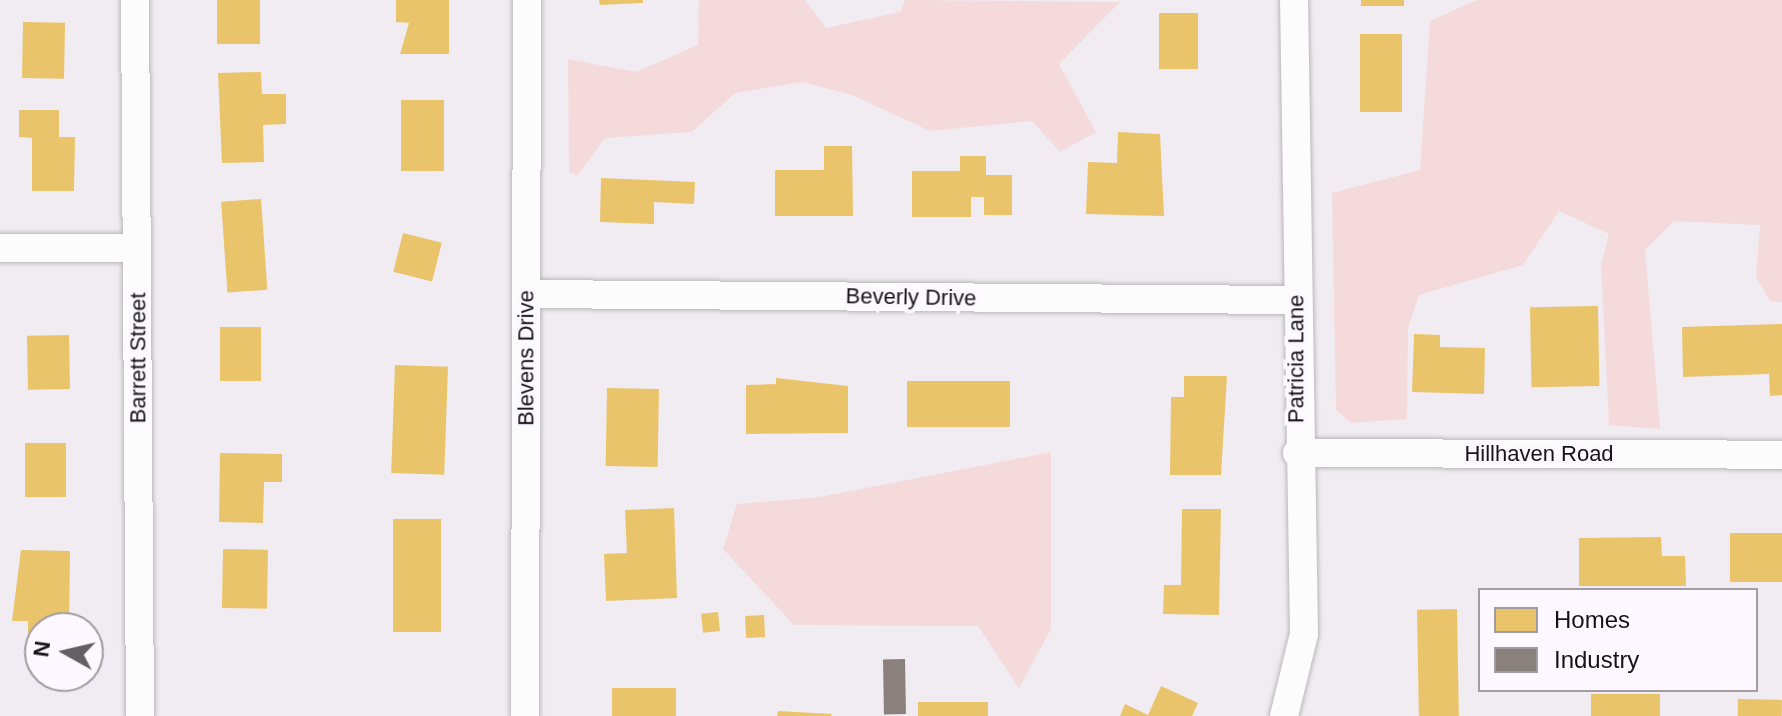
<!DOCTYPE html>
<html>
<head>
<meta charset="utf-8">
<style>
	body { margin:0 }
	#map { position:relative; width:1782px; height:716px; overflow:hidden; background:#f1ecf2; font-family:Arial,sans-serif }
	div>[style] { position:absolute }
	.green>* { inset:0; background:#f5dadb }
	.homes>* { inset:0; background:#e9c46a; transform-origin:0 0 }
	.industry>* { inset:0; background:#8a817c; transform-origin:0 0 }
	.roads { filter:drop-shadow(0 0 2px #bab6ba) drop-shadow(0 0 2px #bab6ba) }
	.street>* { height:28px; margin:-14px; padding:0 14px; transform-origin:14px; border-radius:14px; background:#fdfcfd }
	span { translate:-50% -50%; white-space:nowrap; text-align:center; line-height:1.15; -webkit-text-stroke:8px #fdf8ff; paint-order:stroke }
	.street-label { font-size:22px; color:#161317 }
	.legend { position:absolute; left:1478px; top:588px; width:280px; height:104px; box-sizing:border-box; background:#fdf8ff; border:2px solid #a19ca2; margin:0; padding:10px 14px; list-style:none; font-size:24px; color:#161317 }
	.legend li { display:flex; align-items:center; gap:16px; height:40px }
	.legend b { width:40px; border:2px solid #a19ca2 }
	.north { position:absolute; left:24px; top:612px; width:80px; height:80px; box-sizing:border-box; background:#fdf8ff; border:2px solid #a19ca2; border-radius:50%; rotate:278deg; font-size:22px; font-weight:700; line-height:32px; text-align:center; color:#161317 }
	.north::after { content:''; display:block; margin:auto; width:28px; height:36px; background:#635f64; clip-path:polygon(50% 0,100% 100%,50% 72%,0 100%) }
</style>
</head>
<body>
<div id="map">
	<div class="green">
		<i style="clip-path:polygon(699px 0,805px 0,826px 28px,900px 12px,905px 0,1120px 2px,1059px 64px,1096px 132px,1060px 152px,1032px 121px,930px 131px,852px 95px,802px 82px,735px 93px,692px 132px,605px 138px,578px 175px,569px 173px,568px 59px,636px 72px,698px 45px)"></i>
		<i style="clip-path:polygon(1477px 0,1782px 0,1782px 302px,1770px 301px,1756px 277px,1760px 225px,1674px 221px,1645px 250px,1660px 429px,1609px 425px,1601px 265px,1609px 234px,1559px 211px,1523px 265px,1419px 295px,1408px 328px,1407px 419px,1351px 423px,1336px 410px,1332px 193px,1420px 170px,1430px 21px)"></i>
		<i style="clip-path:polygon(1051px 452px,1051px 629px,1019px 688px,978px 626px,794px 625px,723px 549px,737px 504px,820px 497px)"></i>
	</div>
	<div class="homes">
		<i style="left:217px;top:0;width:43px;height:44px"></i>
		<i style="clip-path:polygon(396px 0,449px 0,449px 54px,400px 54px,409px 23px,396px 22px)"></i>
		<i style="clip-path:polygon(599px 0,643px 0,643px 3px,600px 5px)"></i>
		<i style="left:1361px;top:0;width:43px;height:6px"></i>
		<i style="left:1159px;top:13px;width:39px;height:56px"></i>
		<i style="left:23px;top:22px;width:42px;height:56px;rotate:1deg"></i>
		<i style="left:1360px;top:34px;width:42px;height:78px"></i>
		<i style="clip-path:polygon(261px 72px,262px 94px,286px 94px,286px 124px,263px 125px,264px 162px,222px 163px,218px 73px)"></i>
		<i style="left:401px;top:100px;width:43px;height:71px"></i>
		<i style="clip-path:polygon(19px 110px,59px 110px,59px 137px,75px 137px,74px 191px,32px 191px,32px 138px,19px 137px)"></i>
		<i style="clip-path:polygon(1118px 132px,1160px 134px,1164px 216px,1086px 214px,1088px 162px,1117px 163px)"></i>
		<i style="clip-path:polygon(824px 146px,852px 146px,853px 216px,775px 216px,775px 170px,824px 170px)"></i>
		<i style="clip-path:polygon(960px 156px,986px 156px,986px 175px,1012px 175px,1012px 215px,984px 215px,984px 197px,971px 197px,971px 217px,912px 217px,912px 171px,960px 171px)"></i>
		<i style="clip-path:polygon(601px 178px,695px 182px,694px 204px,654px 202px,654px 224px,600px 222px)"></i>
		<i style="left:261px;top:199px;width:91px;height:40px;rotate:86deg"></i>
		<i style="left:403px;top:233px;width:40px;height:40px;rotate:14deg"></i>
		<i style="left:1598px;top:306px;width:80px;height:68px;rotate:89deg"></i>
		<i style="clip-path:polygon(1782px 324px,1782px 395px,1770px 396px,1769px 374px,1683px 377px,1682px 327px)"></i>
		<i style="left:220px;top:327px;width:41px;height:54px"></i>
		<i style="clip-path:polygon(1414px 334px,1440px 335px,1440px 347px,1485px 348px,1484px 394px,1412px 392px)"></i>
		<i style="left:69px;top:335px;width:54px;height:42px;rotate:89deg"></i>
		<i style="left:395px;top:365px;width:53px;height:108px;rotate:2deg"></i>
		<i style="clip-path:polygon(1184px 376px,1227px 376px,1221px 475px,1170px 475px,1171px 397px,1184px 397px)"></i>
		<i style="clip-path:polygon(776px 378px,848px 386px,848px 433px,746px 434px,746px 385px,776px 384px)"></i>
		<i style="left:1010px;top:381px;width:46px;height:103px;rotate:90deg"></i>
		<i style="left:607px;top:388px;width:52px;height:78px;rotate:1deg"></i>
		<i style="left:25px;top:443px;width:41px;height:54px"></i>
		<i style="clip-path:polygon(220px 453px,282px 454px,282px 482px,264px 482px,263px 523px,219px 522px)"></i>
		<i style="clip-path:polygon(674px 508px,677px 598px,606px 601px,604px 554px,627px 553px,625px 510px)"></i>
		<i style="clip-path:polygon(1182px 509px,1221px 509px,1219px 615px,1163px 614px,1164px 585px,1181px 585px)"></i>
		<i style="left:393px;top:519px;width:48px;height:113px"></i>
		<i style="left:1782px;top:533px;width:49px;height:52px;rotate:90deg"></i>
		<i style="clip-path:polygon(1661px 537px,1662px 556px,1685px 556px,1686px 586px,1579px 586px,1579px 538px)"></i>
		<i style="left:223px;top:549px;width:45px;height:59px;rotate:1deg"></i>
		<i style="clip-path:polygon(21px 550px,70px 551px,69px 628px,28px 633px,28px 621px,12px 621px)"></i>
		<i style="left:1457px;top:609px;width:107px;height:40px;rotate:89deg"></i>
		<i style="left:718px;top:612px;width:19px;height:17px;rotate:84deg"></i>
		<i style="left:764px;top:615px;width:22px;height:19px;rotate:87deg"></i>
		<i style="clip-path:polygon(1161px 686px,1198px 703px,1192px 716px,1120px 716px,1125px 704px,1148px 715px)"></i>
		<i style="left:612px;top:688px;width:64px;height:28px"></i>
		<i style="left:1591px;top:694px;width:69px;height:22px"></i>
		<i style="left:1738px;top:699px;width:44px;height:17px;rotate:1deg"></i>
		<i style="left:918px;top:702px;width:70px;height:14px"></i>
		<i style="clip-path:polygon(778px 711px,832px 714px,831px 716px,777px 716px)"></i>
	</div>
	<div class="industry">
		<i style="left:905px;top:659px;width:55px;height:22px;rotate:89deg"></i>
	</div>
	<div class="roads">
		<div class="street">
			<i style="left:135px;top:0;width:716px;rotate:89.6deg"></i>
			<i style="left:0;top:248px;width:137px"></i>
			<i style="left:527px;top:294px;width:769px;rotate:0.45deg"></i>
			<i style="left:1297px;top:453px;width:485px;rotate:0.2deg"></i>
			<i style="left:525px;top:716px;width:716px;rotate:-89.84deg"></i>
			<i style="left:1284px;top:716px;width:84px;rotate:-76.3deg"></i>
			<i style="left:1304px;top:634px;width:634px;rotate:-90.9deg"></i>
		</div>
	</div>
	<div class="street-label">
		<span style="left:911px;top:297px;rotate:1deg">Beverly Drive</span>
		<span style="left:138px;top:358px;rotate:-90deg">Barrett Street</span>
		<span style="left:526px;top:358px;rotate:-90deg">Blevens Drive</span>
		<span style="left:1296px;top:359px;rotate:-90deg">Patricia Lane</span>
		<span style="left:1539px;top:454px">Hillhaven Road</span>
	</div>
	<ul class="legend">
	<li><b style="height:22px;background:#e9c46a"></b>Homes</li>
	<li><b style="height:22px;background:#8a817c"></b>Industry</li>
	</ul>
	<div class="north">N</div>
</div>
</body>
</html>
